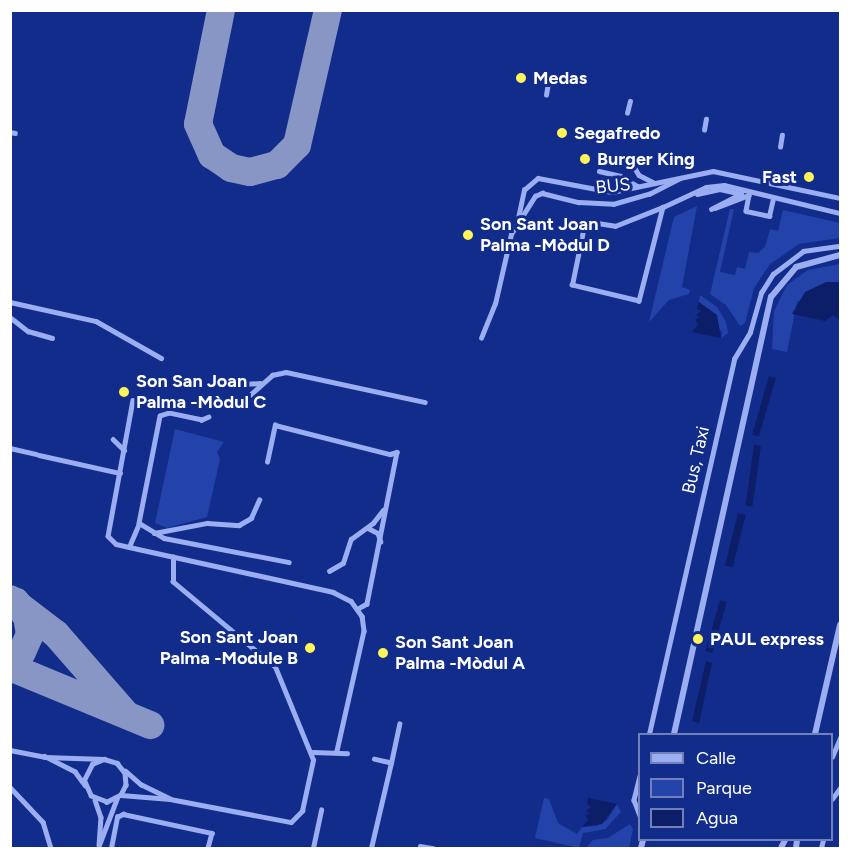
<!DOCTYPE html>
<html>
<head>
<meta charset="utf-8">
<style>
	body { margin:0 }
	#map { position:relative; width:851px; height:859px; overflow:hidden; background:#122c8b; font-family:Figtree,sans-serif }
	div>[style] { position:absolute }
	.green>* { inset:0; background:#2443aa }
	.water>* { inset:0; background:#0b1e67; transform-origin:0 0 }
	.taxiway>* { height:28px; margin:-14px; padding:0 14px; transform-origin:14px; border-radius:14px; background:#8896c5 }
	.lane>* { height:4.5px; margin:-2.25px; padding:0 2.25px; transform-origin:2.25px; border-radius:2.25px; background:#9aaef1 }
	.street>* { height:6px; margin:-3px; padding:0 3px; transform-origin:3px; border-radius:3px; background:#9aaef1 }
	.dots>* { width:16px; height:16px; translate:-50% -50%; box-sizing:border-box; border:3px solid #122c8b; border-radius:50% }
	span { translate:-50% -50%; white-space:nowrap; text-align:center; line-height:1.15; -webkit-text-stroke:6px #122c8b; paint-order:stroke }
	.poi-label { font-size:18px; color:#fff; font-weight:700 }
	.left { translate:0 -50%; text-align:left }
	.right { translate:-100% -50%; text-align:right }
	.street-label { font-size:18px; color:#fff }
	.frame { position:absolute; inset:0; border:12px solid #fff; pointer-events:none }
	.legend { position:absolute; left:638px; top:733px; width:195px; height:108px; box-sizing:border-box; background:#122c8b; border:2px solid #7180b9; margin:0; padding:8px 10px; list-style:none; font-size:18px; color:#fff }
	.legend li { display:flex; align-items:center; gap:12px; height:30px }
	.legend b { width:30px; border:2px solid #7180b9 }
</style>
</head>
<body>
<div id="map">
	<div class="green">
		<i style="clip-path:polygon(697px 206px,682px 287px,690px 290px,689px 294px,669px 300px,649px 322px,674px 217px)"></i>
		<i style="clip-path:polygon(730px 209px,734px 209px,720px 272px,735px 275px,737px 267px,745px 269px,749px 252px,758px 253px,765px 247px,770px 229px,778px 231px,783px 210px,840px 223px,840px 238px,799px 244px,770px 264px,754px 288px,745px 323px,740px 326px,726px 305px,710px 294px)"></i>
		<i style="clip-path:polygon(840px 264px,840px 282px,833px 282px,797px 302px,787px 352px,772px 349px,774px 311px,787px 285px,808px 270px)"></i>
		<i style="clip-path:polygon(700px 295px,717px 307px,726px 322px,728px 333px,721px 338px,722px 332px,699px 302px)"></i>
		<i style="clip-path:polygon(175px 429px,224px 442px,217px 452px,220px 459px,207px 517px,167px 528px,155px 523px)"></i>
		<i style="clip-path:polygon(544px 798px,549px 799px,558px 823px,577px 834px,582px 827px,597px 826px,607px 820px,617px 804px,621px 812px,605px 829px,583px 833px,579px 848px,535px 838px)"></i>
		<i style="clip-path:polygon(630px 824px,633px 829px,629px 848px,586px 848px,593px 840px,608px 838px)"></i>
	</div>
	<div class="water">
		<i style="clip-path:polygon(826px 282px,840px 282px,840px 320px,833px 315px,825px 321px,792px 314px,805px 292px)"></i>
		<i style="clip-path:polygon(699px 302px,717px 315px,721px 338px,692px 332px,698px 325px,695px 319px,700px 318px,696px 315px,701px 311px,697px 309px)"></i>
		<i style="left:769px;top:376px;width:7px;height:61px;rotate:16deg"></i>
		<i style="left:754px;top:445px;width:7px;height:61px;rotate:8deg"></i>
		<i style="left:738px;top:513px;width:8px;height:54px;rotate:14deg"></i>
		<i style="left:720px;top:600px;width:7px;height:53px;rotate:16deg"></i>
		<i style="clip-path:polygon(706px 661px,712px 663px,699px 723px,692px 721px)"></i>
		<i style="clip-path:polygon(588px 798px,617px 804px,602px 824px,582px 827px,588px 820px,585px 815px,590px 814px,586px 811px,591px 807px,587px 804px)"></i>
	</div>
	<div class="taxiway">
		<i style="left:221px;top:10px;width:116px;rotate:101.4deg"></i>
		<i style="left:198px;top:124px;width:34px;rotate:66deg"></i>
		<i style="left:212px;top:155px;width:23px;rotate:34deg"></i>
		<i style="left:231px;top:168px;width:19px;rotate:12deg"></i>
		<i style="left:250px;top:172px;width:28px;rotate:-15deg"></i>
		<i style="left:277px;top:165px;width:28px;rotate:-45deg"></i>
		<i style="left:297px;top:145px;width:139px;rotate:-77.1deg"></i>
		<i style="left:10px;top:599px;width:58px;rotate:37.3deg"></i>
		<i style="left:56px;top:634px;width:105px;rotate:48.9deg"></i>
		<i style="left:10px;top:660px;width:14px;rotate:-34deg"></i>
		<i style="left:22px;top:652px;width:20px;rotate:-66deg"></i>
		<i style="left:30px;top:634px;width:17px;rotate:-100deg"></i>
		<i style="left:27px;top:617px;width:19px;rotate:-126deg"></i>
		<i style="left:10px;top:667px;width:152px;rotate:22.5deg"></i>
	</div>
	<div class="lane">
		<i style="left:546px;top:95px;width:12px;rotate:-81deg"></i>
		<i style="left:627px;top:113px;width:12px;rotate:-76deg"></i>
		<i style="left:704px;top:130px;width:11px;rotate:-80deg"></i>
		<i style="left:10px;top:132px;width:5px;rotate:11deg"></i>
		<i style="left:780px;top:147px;width:12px;rotate:-81deg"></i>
		<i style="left:627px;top:155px;width:23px;rotate:59deg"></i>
		<i style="left:639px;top:175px;width:16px;rotate:27deg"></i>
		<i style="left:599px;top:171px;width:22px;rotate:13deg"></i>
		<i style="left:620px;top:176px;width:20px;rotate:30deg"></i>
		<i style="left:697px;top:194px;width:24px;rotate:-12deg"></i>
		<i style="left:720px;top:189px;width:22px;rotate:13deg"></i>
		<i style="left:749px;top:195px;width:16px;rotate:101deg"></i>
		<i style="left:746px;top:211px;width:24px;rotate:12deg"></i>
		<i style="left:769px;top:216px;width:18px;rotate:-77deg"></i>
		<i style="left:663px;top:207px;width:97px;rotate:104.3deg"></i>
		<i style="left:639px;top:301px;width:69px;rotate:-166.6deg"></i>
		<i style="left:572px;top:285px;width:65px;rotate:-78.5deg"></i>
		<i style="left:585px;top:221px;width:30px;rotate:9deg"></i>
		<i style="left:615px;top:226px;width:52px;rotate:-21.6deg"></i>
		<i style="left:663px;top:207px;width:47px;rotate:-24.9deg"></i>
		<i style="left:706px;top:187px;width:18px;rotate:-6deg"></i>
		<i style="left:724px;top:185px;width:119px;rotate:13.6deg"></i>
		<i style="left:715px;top:208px;width:36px;rotate:-21deg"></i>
		<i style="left:711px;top:209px;width:33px;rotate:-27deg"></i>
		<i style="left:518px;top:218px;width:29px;rotate:-78deg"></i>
		<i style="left:524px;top:190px;width:18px;rotate:-41deg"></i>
		<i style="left:538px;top:178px;width:75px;rotate:10.7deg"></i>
		<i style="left:612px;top:192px;width:103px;rotate:-11.7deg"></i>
		<i style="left:713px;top:171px;width:130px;rotate:12deg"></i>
		<i style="left:10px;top:302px;width:88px;rotate:12.5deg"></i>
		<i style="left:96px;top:321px;width:75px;rotate:29.6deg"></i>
		<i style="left:10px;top:317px;width:23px;rotate:38deg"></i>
		<i style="left:28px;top:331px;width:25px;rotate:16deg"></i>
		<i style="left:481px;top:338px;width:37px;rotate:-68deg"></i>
		<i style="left:495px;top:304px;width:72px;rotate:-77.1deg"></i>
		<i style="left:511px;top:234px;width:45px;rotate:-57.7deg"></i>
		<i style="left:535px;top:196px;width:8px;rotate:-23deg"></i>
		<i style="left:542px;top:193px;width:38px;rotate:14deg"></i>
		<i style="left:579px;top:202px;width:34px;rotate:3deg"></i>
		<i style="left:613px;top:204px;width:37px;rotate:-16deg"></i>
		<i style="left:649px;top:194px;width:35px;rotate:-27deg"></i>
		<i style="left:227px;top:379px;width:16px;rotate:18deg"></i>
		<i style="left:242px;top:384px;width:18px;rotate:-3deg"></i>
		<i style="left:250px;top:395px;width:30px;rotate:-42deg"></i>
		<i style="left:272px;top:375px;width:14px;rotate:-12deg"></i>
		<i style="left:286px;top:372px;width:142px;rotate:12.2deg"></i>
		<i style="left:133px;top:400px;width:138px;rotate:100.4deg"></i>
		<i style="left:108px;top:536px;width:11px;rotate:45deg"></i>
		<i style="left:116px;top:544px;width:13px;rotate:13deg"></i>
		<i style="left:129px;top:547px;width:26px;rotate:-67deg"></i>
		<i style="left:209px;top:417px;width:8px;rotate:157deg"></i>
		<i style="left:202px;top:420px;width:34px;rotate:-168deg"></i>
		<i style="left:169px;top:413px;width:9px;rotate:162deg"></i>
		<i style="left:160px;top:416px;width:109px;rotate:101.1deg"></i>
		<i style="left:139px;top:523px;width:29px;rotate:31deg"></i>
		<i style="left:164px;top:538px;width:127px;rotate:10.9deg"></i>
		<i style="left:113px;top:439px;width:16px;rotate:45deg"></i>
		<i style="left:10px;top:448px;width:27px;rotate:13deg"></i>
		<i style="left:39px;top:455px;width:83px;rotate:12.5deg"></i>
		<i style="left:267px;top:462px;width:38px;rotate:-78deg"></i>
		<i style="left:275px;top:425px;width:119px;rotate:14.2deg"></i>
		<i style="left:390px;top:454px;width:7px;rotate:-16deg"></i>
		<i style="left:397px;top:452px;width:155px;rotate:101.2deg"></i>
		<i style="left:367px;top:604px;width:10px;rotate:151deg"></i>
		<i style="left:368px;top:528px;width:11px;rotate:27deg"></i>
		<i style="left:378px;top:533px;width:9px;rotate:72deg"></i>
		<i style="left:154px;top:533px;width:54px;rotate:-10.7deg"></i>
		<i style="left:207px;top:523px;width:32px;rotate:4deg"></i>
		<i style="left:239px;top:525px;width:14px;rotate:-30deg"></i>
		<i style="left:251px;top:518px;width:20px;rotate:-66deg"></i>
		<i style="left:129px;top:547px;width:209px;rotate:12.4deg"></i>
		<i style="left:333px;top:592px;width:20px;rotate:27deg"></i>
		<i style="left:351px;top:601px;width:19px;rotate:54deg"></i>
		<i style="left:362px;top:616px;width:15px;rotate:82deg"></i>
		<i style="left:364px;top:631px;width:123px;rotate:102.7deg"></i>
		<i style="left:329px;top:571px;width:16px;rotate:-30deg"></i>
		<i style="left:343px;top:563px;width:25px;rotate:-72deg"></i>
		<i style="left:351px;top:539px;width:27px;rotate:-36deg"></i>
		<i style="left:373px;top:523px;width:16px;rotate:-52deg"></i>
		<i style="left:649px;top:734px;width:385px;rotate:-77.2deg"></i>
		<i style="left:734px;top:359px;width:31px;rotate:-59deg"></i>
		<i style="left:750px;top:332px;width:41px;rotate:-74.2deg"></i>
		<i style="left:761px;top:293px;width:22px;rotate:-58deg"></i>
		<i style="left:773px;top:274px;width:38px;rotate:-37deg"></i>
		<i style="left:803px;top:251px;width:37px;rotate:-8deg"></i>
		<i style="left:10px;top:750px;width:36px;rotate:11deg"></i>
		<i style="left:313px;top:752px;width:34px;rotate:2deg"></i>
		<i style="left:832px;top:757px;width:21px;rotate:-67deg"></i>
		<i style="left:391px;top:763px;width:40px;rotate:-78deg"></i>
		<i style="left:640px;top:776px;width:25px;rotate:104deg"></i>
		<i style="left:634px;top:800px;width:17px;rotate:69deg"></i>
		<i style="left:85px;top:786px;width:17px;rotate:-126deg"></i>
		<i style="left:75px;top:772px;width:34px;rotate:-153deg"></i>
		<i style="left:45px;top:757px;width:59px;rotate:1.9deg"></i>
		<i style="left:104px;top:759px;width:14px;rotate:17deg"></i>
		<i style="left:117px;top:763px;width:13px;rotate:51deg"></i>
		<i style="left:125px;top:773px;width:12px;rotate:85deg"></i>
		<i style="left:126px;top:785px;width:11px;rotate:117deg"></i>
		<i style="left:121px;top:795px;width:16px;rotate:153deg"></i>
		<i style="left:107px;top:802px;width:17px;rotate:-159deg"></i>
		<i style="left:91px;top:796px;width:17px;rotate:-114deg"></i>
		<i style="left:84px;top:780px;width:18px;rotate:-63deg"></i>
		<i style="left:92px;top:764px;width:13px;rotate:-23deg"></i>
		<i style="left:10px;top:787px;width:48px;rotate:46.7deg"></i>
		<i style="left:43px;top:822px;width:27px;rotate:73deg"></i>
		<i style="left:121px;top:795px;width:49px;rotate:4.7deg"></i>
		<i style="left:170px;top:799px;width:32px;rotate:-154deg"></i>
		<i style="left:141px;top:785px;width:21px;rotate:-139deg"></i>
		<i style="left:170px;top:799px;width:123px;rotate:10.8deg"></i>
		<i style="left:291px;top:822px;width:16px;rotate:-45deg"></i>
		<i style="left:302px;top:811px;width:52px;rotate:-77.8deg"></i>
		<i style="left:313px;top:760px;width:100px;rotate:-112.2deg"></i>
		<i style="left:275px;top:667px;width:133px;rotate:-140.2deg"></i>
		<i style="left:173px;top:582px;width:25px;rotate:-90deg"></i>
		<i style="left:832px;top:799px;width:14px;rotate:-54deg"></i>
		<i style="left:95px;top:800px;width:18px;rotate:71deg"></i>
		<i style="left:101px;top:817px;width:28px;rotate:94deg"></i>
		<i style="left:99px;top:845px;width:50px;rotate:-69deg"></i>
		<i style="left:420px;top:846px;width:13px;rotate:9deg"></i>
		<i style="left:111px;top:848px;width:32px;rotate:-79deg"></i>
		<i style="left:117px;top:817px;width:7px;rotate:-27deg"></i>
		<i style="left:123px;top:814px;width:91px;rotate:12.1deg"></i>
		<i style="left:212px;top:833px;width:16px;rotate:105deg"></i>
		<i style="left:313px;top:848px;width:39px;rotate:-78deg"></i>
		<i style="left:371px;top:848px;width:87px;rotate:-76.8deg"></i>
		<i style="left:391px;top:763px;width:17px;rotate:-167deg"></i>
		<i style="left:821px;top:848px;width:8px;rotate:-76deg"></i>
	</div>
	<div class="street">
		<i style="left:674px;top:734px;width:448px;rotate:-77.5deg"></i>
		<i style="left:771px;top:297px;width:39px;rotate:-50deg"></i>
		<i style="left:796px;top:267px;width:46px;rotate:-15.3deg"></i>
		<i style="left:815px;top:734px;width:112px;rotate:-77.1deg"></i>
		<i style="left:641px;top:848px;width:8px;rotate:-76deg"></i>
		<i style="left:781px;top:848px;width:9px;rotate:-63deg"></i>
		<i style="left:796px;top:848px;width:8px;rotate:-83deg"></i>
	</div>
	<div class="dots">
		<i style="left:521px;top:78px;background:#fff459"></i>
		<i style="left:562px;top:133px;background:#fff459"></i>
		<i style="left:585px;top:159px;background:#fff459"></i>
		<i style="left:809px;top:177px;background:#fff459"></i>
		<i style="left:468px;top:235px;background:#fff459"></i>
		<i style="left:124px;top:392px;background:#fff459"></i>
		<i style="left:698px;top:639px;background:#fff459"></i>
		<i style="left:310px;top:648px;background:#fff459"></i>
		<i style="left:383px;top:653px;background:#fff459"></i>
	</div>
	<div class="poi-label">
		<span class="left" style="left:533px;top:78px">Medas</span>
		<span class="left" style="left:574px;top:133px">Segafredo</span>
		<span class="left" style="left:597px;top:159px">Burger King</span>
		<span class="right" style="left:797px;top:177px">Fast</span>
		<span class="left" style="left:480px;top:235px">Son Sant Joan<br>Palma -Mòdul D</span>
		<span class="left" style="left:136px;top:392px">Son San Joan<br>Palma -Mòdul C</span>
		<span class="right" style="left:298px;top:648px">Son Sant Joan<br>Palma -Module B</span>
		<span class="left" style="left:710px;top:639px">PAUL express</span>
		<span class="left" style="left:395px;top:653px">Son Sant Joan<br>Palma -Mòdul A</span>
	</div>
	<div class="street-label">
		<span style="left:613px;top:186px;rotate:-6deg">BUS</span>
		<span style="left:696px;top:460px;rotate:-77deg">Bus, Taxi</span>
	</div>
	<div class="frame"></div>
	<ul class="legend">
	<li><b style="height:8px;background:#9aaef1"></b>Calle</li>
	<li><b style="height:16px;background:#2443aa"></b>Parque</li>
	<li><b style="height:16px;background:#0b1e67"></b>Agua</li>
	</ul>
</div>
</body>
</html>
